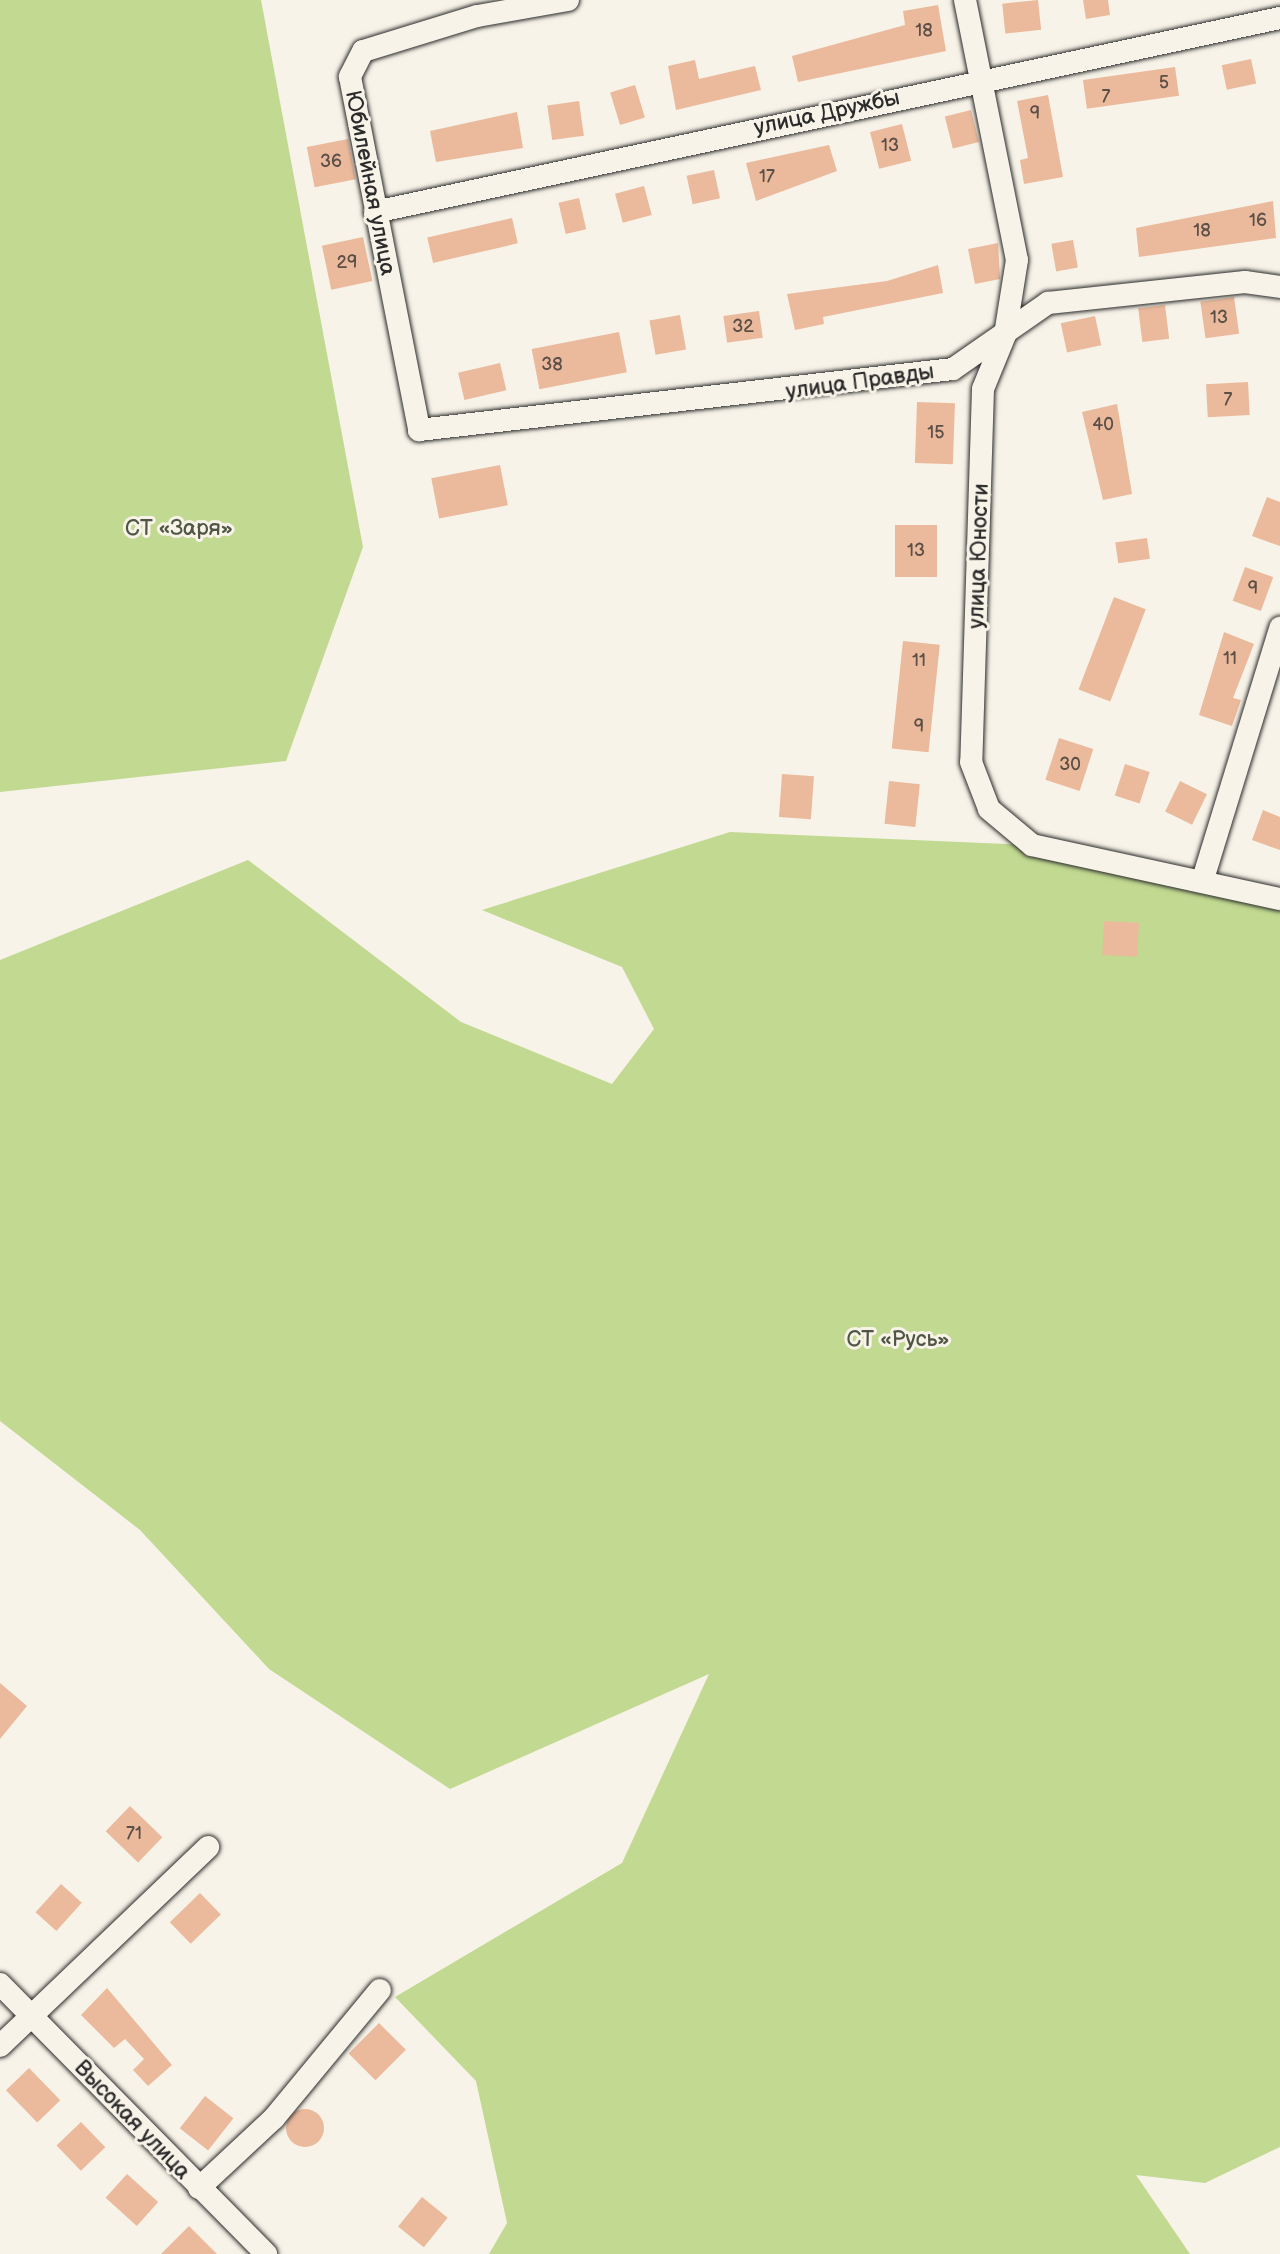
<!DOCTYPE html>
<html>
<head>
<meta charset="utf-8">
<style>
	body { margin:0 }
	#map { position:relative; width:1280px; height:2254px; overflow:hidden; background:#f7f3e8; font-family:"Balsamiq Sans",sans-serif }
	div>[style] { position:absolute }
	.green>* { inset:0; background:#c1d990 }
	.building>* { inset:0; background:#ebba9c; transform-origin:0 0 }
	.round { border-radius:50% }
	.roads { filter:drop-shadow(0 0 2px #2b2b2b) drop-shadow(0 0 2px #2b2b2b) }
	.minor>* { height:22px; margin:-11px; padding:0 11px; transform-origin:11px; border-radius:11px; background:#f7f3e8 }
	span { translate:-50% -50%; white-space:nowrap; text-align:center; line-height:1.15; -webkit-text-stroke:6px #f7f3e8; paint-order:stroke }
	.number-label { font-size:18px; color:#5b4f47 }
	.number-label span { -webkit-text-stroke-width:0 }
	.street-label { font-size:22px; color:#2b2b2b }
	.park-label { font-size:22px; color:#505644 }
</style>
</head>
<body>
<div id="map">
	<div class="green">
		<i style="clip-path:polygon(0 0,261px 0,363px 547px,286px 761px,0 792px)"></i>
		<i style="clip-path:polygon(730px 832px,1032px 845px,1280px 899px,1280px 2147px,1205px 2183px,1136px 2175px,1190px 2254px,489px 2254px,507px 2223px,476px 2081px,395px 1997px,622px 1863px,709px 1674px,450px 1789px,269px 1669px,140px 1530px,0 1421px,0 960px,248px 860px,461px 1022px,612px 1084px,654px 1029px,622px 967px,482px 910px)"></i>
	</div>
	<div class="building">
		<i style="left:1038px;top:0;width:30px;height:36px;rotate:84deg"></i>
		<i style="clip-path:polygon(1083px 0,1108px 0,1110px 15px,1086px 19px)"></i>
		<i style="clip-path:polygon(938px 5px,946px 51px,798px 82px,792px 56px,905px 25px,903px 11px)"></i>
		<i style="left:1251px;top:59px;width:25px;height:30px;rotate:78deg"></i>
		<i style="clip-path:polygon(695px 60px,699px 79px,755px 66px,761px 90px,676px 110px,668px 66px)"></i>
		<i style="left:1175px;top:67px;width:29px;height:93px;rotate:82deg"></i>
		<i style="left:635px;top:85px;width:34px;height:26px;rotate:73deg"></i>
		<i style="clip-path:polygon(1048px 95px,1063px 177px,1024px 184px,1020px 160px,1028px 158px,1017px 101px)"></i>
		<i style="left:579px;top:101px;width:35px;height:32px;rotate:82deg"></i>
		<i style="left:971px;top:110px;width:33px;height:27px;rotate:76deg"></i>
		<i style="clip-path:polygon(517px 112px,523px 148px,436px 162px,430px 131px)"></i>
		<i style="left:902px;top:124px;width:38px;height:33px;rotate:76deg"></i>
		<i style="left:348px;top:139px;width:41px;height:42px;rotate:79deg"></i>
		<i style="clip-path:polygon(829px 145px,837px 171px,756px 201px,746px 163px)"></i>
		<i style="left:714px;top:170px;width:29px;height:28px;rotate:78deg"></i>
		<i style="left:644px;top:186px;width:30px;height:30px;rotate:75deg"></i>
		<i style="left:579px;top:198px;width:32px;height:21px;rotate:77deg"></i>
		<i style="clip-path:polygon(1273px 201px,1276px 238px,1139px 257px,1136px 228px)"></i>
		<i style="left:512px;top:218px;width:26px;height:87px;rotate:77deg"></i>
		<i style="left:363px;top:237px;width:45px;height:42px;rotate:78deg"></i>
		<i style="left:1073px;top:240px;width:28px;height:22px;rotate:80deg"></i>
		<i style="clip-path:polygon(998px 243px,1000px 279px,975px 284px,968px 249px)"></i>
		<i style="clip-path:polygon(938px 265px,943px 293px,823px 317px,824px 324px,795px 330px,787px 294px,887px 281px)"></i>
		<i style="left:1234px;top:297px;width:37px;height:34px;rotate:82deg"></i>
		<i style="left:1165px;top:305px;width:34px;height:27px;rotate:83deg"></i>
		<i style="left:759px;top:311px;width:27px;height:36px;rotate:82deg"></i>
		<i style="left:680px;top:315px;width:35px;height:31px;rotate:80deg"></i>
		<i style="left:1095px;top:316px;width:30px;height:35px;rotate:78deg"></i>
		<i style="left:619px;top:332px;width:41px;height:89px;rotate:79deg"></i>
		<i style="left:500px;top:363px;width:28px;height:43px;rotate:77deg"></i>
		<i style="left:1248px;top:382px;width:33px;height:42px;rotate:87deg"></i>
		<i style="left:917px;top:402px;width:38px;height:61px;rotate:2deg"></i>
		<i style="clip-path:polygon(1117px 404px,1132px 494px,1103px 500px,1082px 412px)"></i>
		<i style="left:500px;top:465px;width:41px;height:70px;rotate:79deg"></i>
		<i style="clip-path:polygon(1267px 497px,1280px 502px,1280px 546px,1252px 536px)"></i>
		<i style="left:895px;top:525px;width:42px;height:52px"></i>
		<i style="left:1147px;top:538px;width:21px;height:32px;rotate:82deg"></i>
		<i style="left:1245px;top:567px;width:30px;height:36px;rotate:20deg"></i>
		<i style="left:1114px;top:597px;width:34px;height:99px;rotate:21deg"></i>
		<i style="clip-path:polygon(1224px 632px,1254px 644px,1233px 698px,1241px 700px,1232px 726px,1199px 715px)"></i>
		<i style="left:903px;top:641px;width:37px;height:108px;rotate:6deg"></i>
		<i style="left:1059px;top:738px;width:36px;height:44px;rotate:18deg"></i>
		<i style="left:1125px;top:764px;width:26px;height:33px;rotate:18deg"></i>
		<i style="left:782px;top:774px;width:32px;height:43px;rotate:4deg"></i>
		<i style="left:889px;top:781px;width:31px;height:43px;rotate:6deg"></i>
		<i style="left:1180px;top:781px;width:30px;height:34px;rotate:26deg"></i>
		<i style="clip-path:polygon(1263px 810px,1280px 817px,1280px 850px,1252px 840px)"></i>
		<i style="left:1104px;top:921px;width:35px;height:34px;rotate:3deg"></i>
		<i style="clip-path:polygon(0 1683px,27px 1706px,0 1739px)"></i>
		<i style="left:130px;top:1806px;width:45px;height:35px;rotate:44deg"></i>
		<i style="left:61px;top:1884px;width:28px;height:38px;rotate:42deg"></i>
		<i style="left:200px;top:1893px;width:30px;height:42px;rotate:46deg"></i>
		<i style="clip-path:polygon(107px 1988px,172px 2065px,148px 2086px,133px 2070px,144px 2059px,125px 2039px,114px 2048px,81px 2015px)"></i>
		<i style="left:379px;top:2023px;width:38px;height:43px;rotate:45deg"></i>
		<i style="left:29px;top:2068px;width:45px;height:32px;rotate:46deg"></i>
		<i style="left:205px;top:2096px;width:36px;height:41px;rotate:38deg"></i>
		<i class="round" style="left:286px;top:2109px;width:38px;height:38px"></i>
		<i style="left:81px;top:2122px;width:35px;height:34px;rotate:46deg"></i>
		<i style="left:127px;top:2174px;width:42px;height:32px;rotate:42deg"></i>
		<i style="left:422px;top:2197px;width:33px;height:38px;rotate:39deg"></i>
		<i style="clip-path:polygon(189px 2226px,217px 2254px,161px 2254px)"></i>
	</div>
	<div class="roads">
		<div class="minor">
			<i style="left:568px;top:0;width:92px;rotate:170deg"></i>
			<i style="left:477px;top:16px;width:119px;rotate:162.9deg"></i>
			<i style="left:363px;top:51px;width:29px;rotate:117deg"></i>
			<i style="left:350px;top:77px;width:360px;rotate:78.9deg"></i>
			<i style="left:419px;top:430px;width:537px;rotate:-6.52deg"></i>
			<i style="left:953px;top:369px;width:116px;rotate:-34.8deg"></i>
			<i style="left:1048px;top:303px;width:198px;rotate:-6.1deg"></i>
			<i style="left:1245px;top:282px;width:35px;rotate:8deg"></i>
			<i style="left:965px;top:0;width:265px;rotate:78.7deg"></i>
			<i style="left:1017px;top:260px;width:76px;rotate:99.1deg"></i>
			<i style="left:1005px;top:335px;width:58px;rotate:112.2deg"></i>
			<i style="left:983px;top:389px;width:373px;rotate:91.8deg"></i>
			<i style="left:971px;top:762px;width:50px;rotate:69deg"></i>
			<i style="left:989px;top:809px;width:56px;rotate:39.9deg"></i>
			<i style="left:1032px;top:845px;width:254px;rotate:12.3deg"></i>
			<i style="left:375px;top:212px;width:926px;rotate:-12.1deg"></i>
			<i style="left:1203px;top:879px;width:263px;rotate:-72.9deg"></i>
			<i style="left:0;top:1984px;width:379px;rotate:45.4deg"></i>
			<i style="left:0;top:2046px;width:288px;rotate:-43.7deg"></i>
			<i style="left:199px;top:2188px;width:103px;rotate:-43deg"></i>
			<i style="left:274px;top:2118px;width:166px;rotate:-50.4deg"></i>
		</div>
	</div>
	<div class="number-label">
		<span style="left:924px;top:31px">18</span>
		<span style="left:1164px;top:83px">5</span>
		<span style="left:1106px;top:97px">7</span>
		<span style="left:1035px;top:114px">9</span>
		<span style="left:890px;top:146px">13</span>
		<span style="left:331px;top:162px">36</span>
		<span style="left:767px;top:177px">17</span>
		<span style="left:1258px;top:221px">16</span>
		<span style="left:1202px;top:231px">18</span>
		<span style="left:347px;top:263px">29</span>
		<span style="left:1219px;top:318px">13</span>
		<span style="left:743px;top:327px">32</span>
		<span style="left:552px;top:365px">38</span>
		<span style="left:1228px;top:400px">7</span>
		<span style="left:1103px;top:425px">40</span>
		<span style="left:936px;top:433px">15</span>
		<span style="left:916px;top:551px">13</span>
		<span style="left:1253px;top:589px">9</span>
		<span style="left:1230px;top:659px">11</span>
		<span style="left:919px;top:661px">11</span>
		<span style="left:919px;top:727px">9</span>
		<span style="left:1070px;top:765px">30</span>
		<span style="left:134px;top:1834px">71</span>
	</div>
	<div class="street-label">
		<span style="left:827px;top:113px;rotate:-12deg">улица Дружбы</span>
		<span style="left:370px;top:183px;rotate:79deg">Юбилейная улица</span>
		<span style="left:860px;top:382px;rotate:-8deg">улица Правды</span>
		<span style="left:979px;top:556px;rotate:-88deg">улица Юности</span>
		<span style="left:132px;top:2120px;rotate:46deg">Высокая улица</span>
	</div>
	<div class="park-label">
		<span style="left:179px;top:529px">СТ «Заря»</span>
		<span style="left:898px;top:1340px">СТ «Русь»</span>
	</div>
</div>
</body>
</html>
